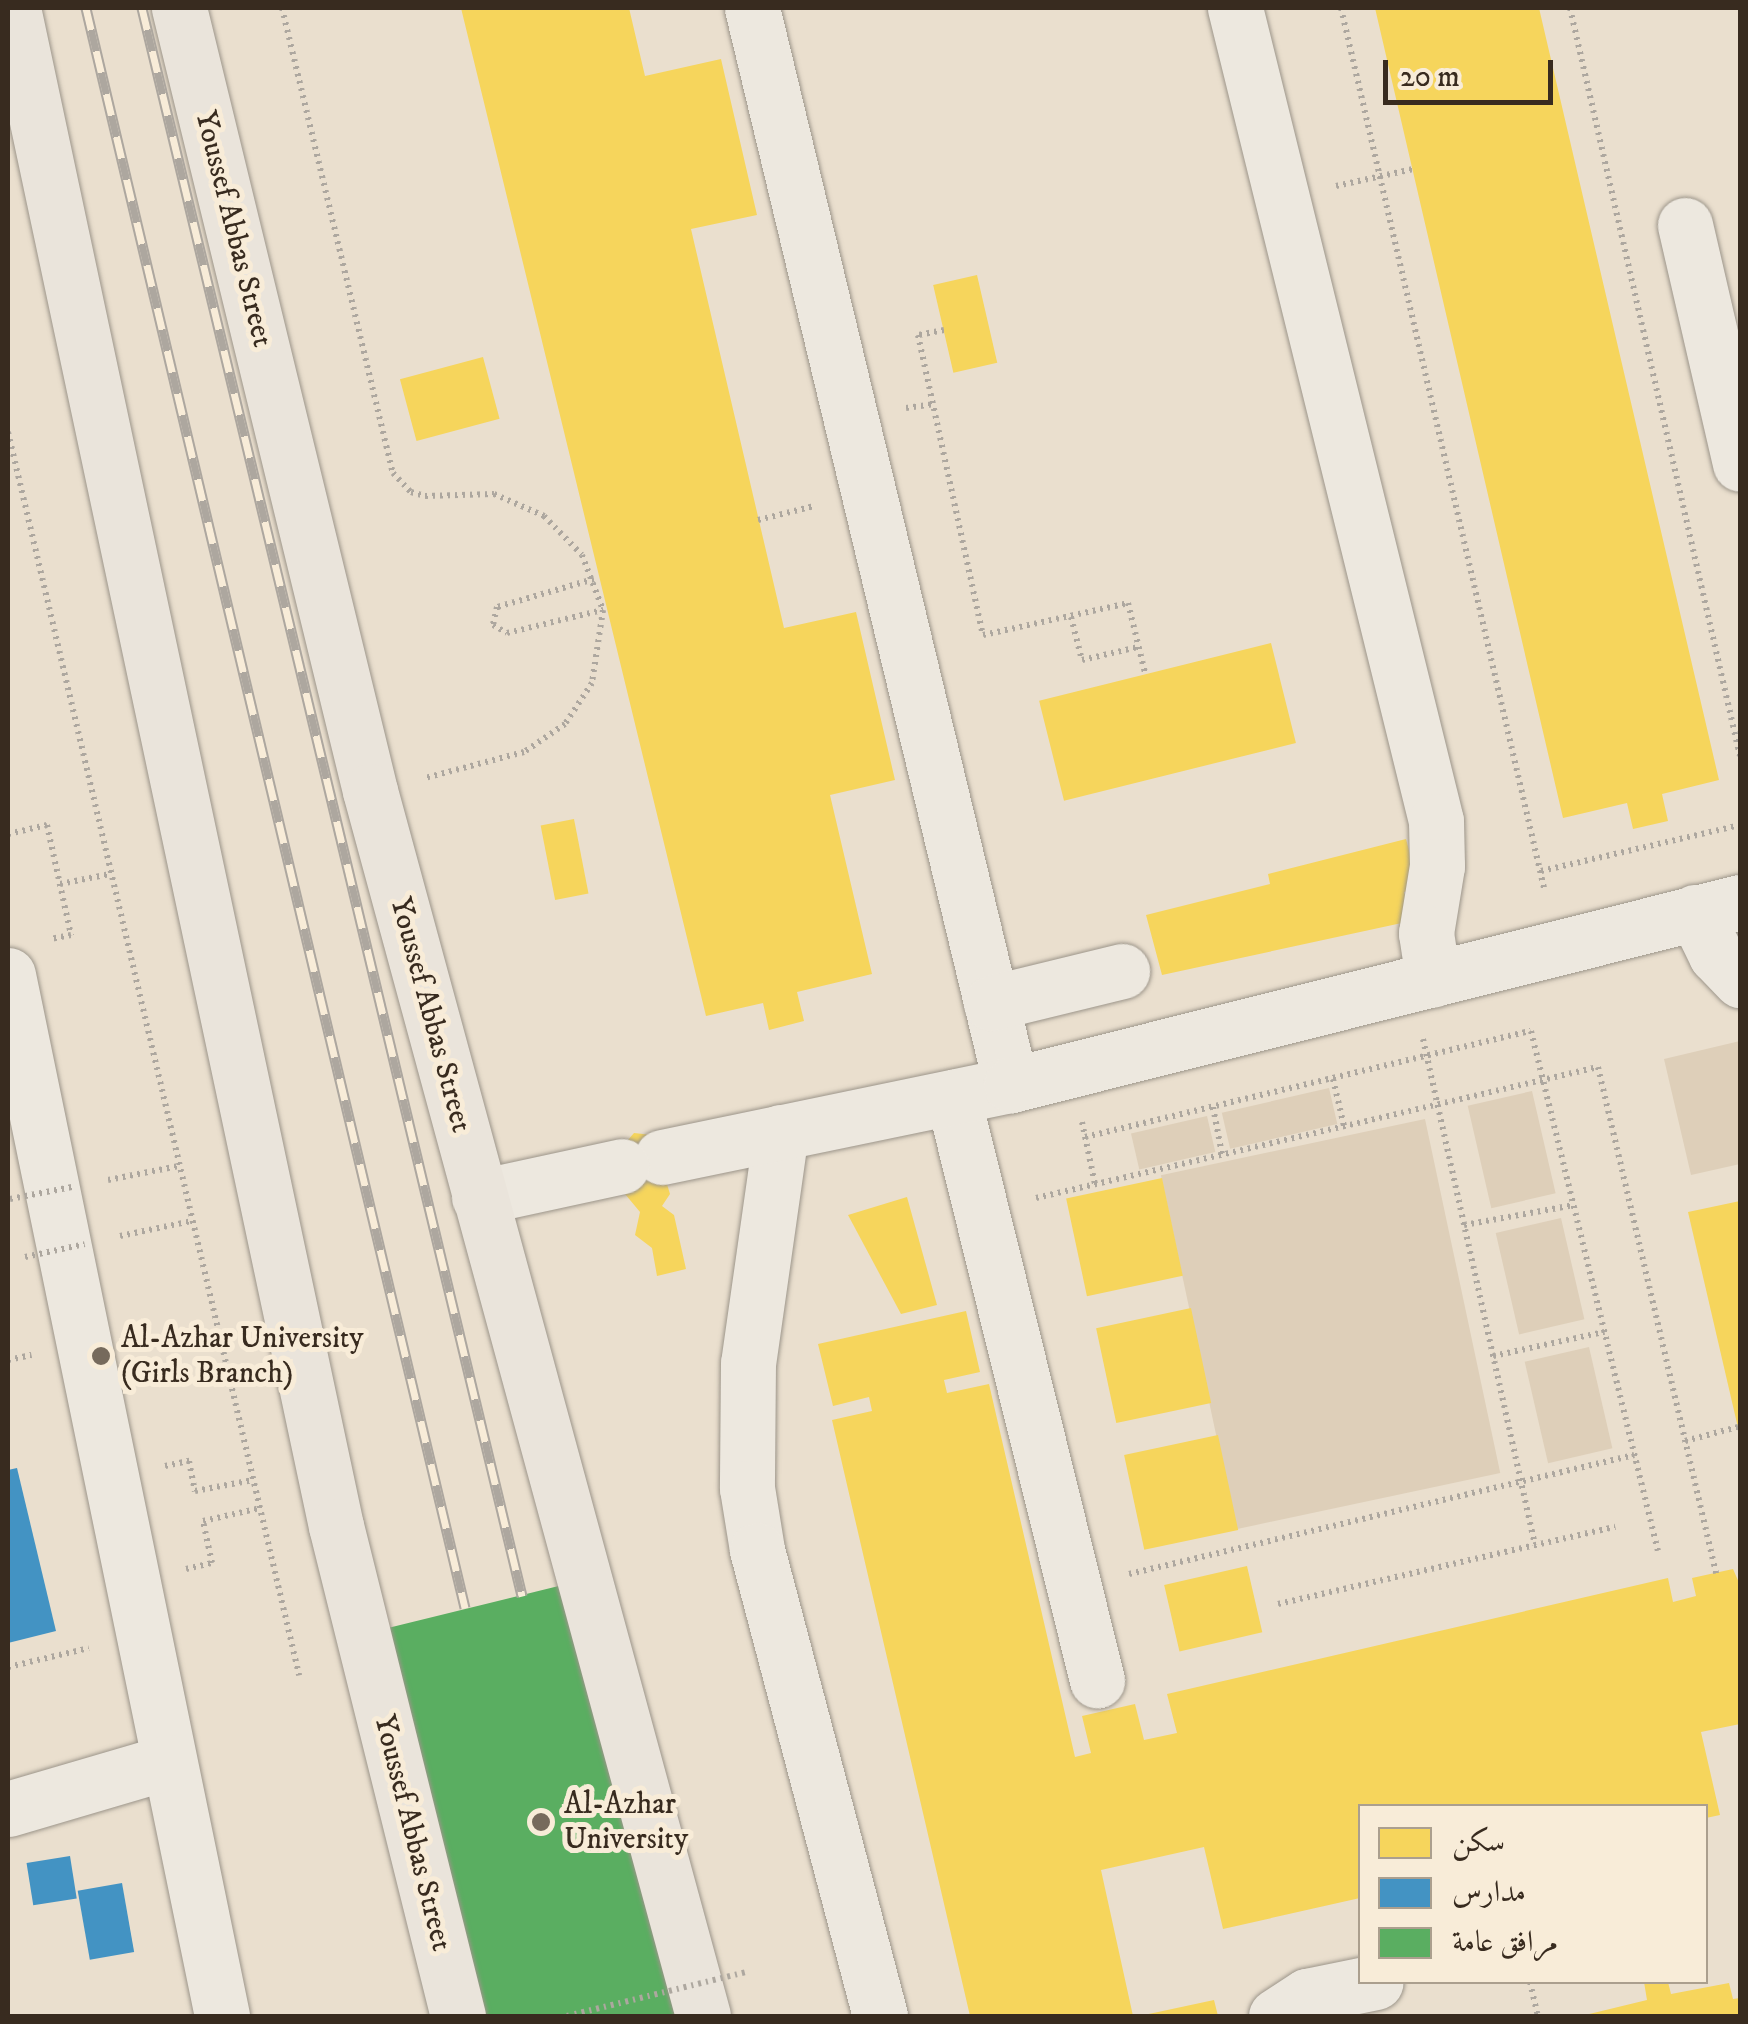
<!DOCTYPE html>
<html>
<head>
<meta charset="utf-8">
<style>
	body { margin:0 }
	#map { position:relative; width:1748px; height:2024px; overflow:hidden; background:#eadfce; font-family:"IM FELL DW Pica",Amiri,serif }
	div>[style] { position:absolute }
	.green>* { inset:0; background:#decfb9; transform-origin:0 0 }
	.homes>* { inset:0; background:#f6d55c; transform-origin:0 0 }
	.schools>* { inset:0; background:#4393c3; transform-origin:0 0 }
	.public>* { inset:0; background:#5aae61 }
	.path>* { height:6px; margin-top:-3px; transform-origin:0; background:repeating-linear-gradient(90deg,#ada79f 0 2.5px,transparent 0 7.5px) }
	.roads { filter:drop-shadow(0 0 2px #9c958a) drop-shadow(0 0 2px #9c958a) }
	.minor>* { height:55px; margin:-27.5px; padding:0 27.5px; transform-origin:27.5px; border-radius:27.5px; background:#ede8df }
	.major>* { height:55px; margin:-27.5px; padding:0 27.5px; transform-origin:27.5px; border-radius:27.5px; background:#eae4db }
	.rail>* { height:11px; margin-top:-5.5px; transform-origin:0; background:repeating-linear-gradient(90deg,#f8ecd8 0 22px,#ada79f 0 44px); box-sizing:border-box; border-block:2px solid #ada79f }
	.path-bridge>* { height:6px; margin-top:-3px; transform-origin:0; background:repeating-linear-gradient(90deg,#ada79f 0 2.5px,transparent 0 7.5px) }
	.dots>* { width:28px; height:28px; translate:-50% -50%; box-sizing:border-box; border:5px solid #f8ecd8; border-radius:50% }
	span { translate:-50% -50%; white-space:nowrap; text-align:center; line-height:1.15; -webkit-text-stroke:10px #f8ecd8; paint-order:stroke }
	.street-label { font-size:30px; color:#382b1f }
	.poi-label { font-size:30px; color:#382b1f }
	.left { translate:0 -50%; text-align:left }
	.frame { position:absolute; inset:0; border:10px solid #382b1f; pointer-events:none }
	.legend { position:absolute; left:1358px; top:1804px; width:350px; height:180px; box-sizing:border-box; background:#f8ecd8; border:2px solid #ab9f8e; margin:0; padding:12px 18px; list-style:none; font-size:30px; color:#382b1f }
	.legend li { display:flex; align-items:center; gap:20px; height:50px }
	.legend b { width:50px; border:2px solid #ab9f8e }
	.scale { position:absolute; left:1383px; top:60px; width:170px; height:45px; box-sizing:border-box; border:5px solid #382b1f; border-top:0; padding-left:12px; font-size:30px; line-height:35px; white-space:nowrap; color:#382b1f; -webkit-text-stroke:8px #f8ecd8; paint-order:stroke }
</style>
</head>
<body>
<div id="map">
	<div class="green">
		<i style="clip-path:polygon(1740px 1041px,1740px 1164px,1691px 1175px,1664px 1059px)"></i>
		<i style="left:1329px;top:1088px;width:37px;height:110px;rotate:77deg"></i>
		<i style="left:1532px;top:1091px;width:105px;height:66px;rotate:77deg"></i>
		<i style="left:1207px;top:1116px;width:37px;height:78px;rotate:77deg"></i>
		<i style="left:1425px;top:1119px;width:362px;height:270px;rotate:78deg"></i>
		<i style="left:1561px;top:1218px;width:104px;height:67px;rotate:77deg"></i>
		<i style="left:1589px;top:1347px;width:104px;height:66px;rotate:77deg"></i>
	</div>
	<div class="homes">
		<i style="clip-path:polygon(461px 8px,629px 8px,645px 76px,721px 59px,757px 215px,691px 229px,784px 628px,856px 612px,895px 780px,830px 795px,872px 974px,797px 992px,804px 1021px,769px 1030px,763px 1003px,706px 1016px)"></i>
		<i style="clip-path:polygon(1375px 8px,1539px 8px,1719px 780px,1662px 794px,1668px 821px,1633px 829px,1627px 803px,1563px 818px)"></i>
		<i style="left:977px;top:275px;width:90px;height:45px;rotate:77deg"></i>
		<i style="left:483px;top:357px;width:64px;height:86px;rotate:75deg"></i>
		<i style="left:1271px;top:643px;width:103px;height:239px;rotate:76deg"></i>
		<i style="left:574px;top:819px;width:76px;height:34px;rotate:79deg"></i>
		<i style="clip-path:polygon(1406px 839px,1419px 889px,1404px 892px,1411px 921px,1162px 975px,1146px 915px,1270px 884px,1268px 874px)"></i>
		<i style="clip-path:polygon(634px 1133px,652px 1135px,670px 1194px,662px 1206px,674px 1215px,686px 1269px,657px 1276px,652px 1248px,635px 1235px,640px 1212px,625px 1194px,621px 1148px)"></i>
		<i style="left:1162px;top:1178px;width:100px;height:98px;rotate:78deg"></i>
		<i style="clip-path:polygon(907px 1197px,937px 1305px,901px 1314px,848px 1215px)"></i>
		<i style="clip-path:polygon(1740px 1201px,1740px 1432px,1739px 1432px,1688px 1212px)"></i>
		<i style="left:1191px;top:1308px;width:97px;height:97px;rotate:78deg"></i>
		<i style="clip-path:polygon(966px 1311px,980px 1372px,944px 1380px,947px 1393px,989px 1384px,1075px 1757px,1091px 1753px,1082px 1716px,1135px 1704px,1144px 1740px,1177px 1733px,1167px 1694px,1668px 1578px,1673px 1602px,1696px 1596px,1692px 1578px,1733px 1569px,1740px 1585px,1740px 1724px,1701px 1732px,1720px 1815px,1706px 1818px,1706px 1806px,1360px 1806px,1360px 1898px,1223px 1929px,1204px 1847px,1101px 1870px,1133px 2016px,970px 2016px,832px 1420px,872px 1411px,869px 1397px,833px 1406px,818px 1344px)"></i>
		<i style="left:1218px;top:1435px;width:97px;height:96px;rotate:78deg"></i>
		<i style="left:1247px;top:1566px;width:68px;height:85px;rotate:77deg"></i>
		<i style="clip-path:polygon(1644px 1982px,1668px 1982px,1671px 1994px,1729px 1983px,1733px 1999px,1740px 1998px,1740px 2016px,1581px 2016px,1647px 2000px)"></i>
		<i style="clip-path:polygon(1214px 2000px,1218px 2016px,1144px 2016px,1144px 2015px)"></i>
	</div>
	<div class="schools">
		<i style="clip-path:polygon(17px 1468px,56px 1631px,8px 1643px,8px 1470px)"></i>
		<i style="left:70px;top:1856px;width:43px;height:44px;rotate:81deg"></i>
		<i style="left:122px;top:1883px;width:70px;height:45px;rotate:80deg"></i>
	</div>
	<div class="public">
		<i style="clip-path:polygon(583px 1580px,699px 2016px,483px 2016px,388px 1628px)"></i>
	</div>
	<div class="path">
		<i style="left:282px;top:8px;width:478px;rotate:76.6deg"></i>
		<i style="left:393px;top:473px;width:26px;rotate:47deg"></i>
		<i style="left:411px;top:492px;width:15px;rotate:16deg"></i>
		<i style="left:425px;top:496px;width:69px;rotate:-1.7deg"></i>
		<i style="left:494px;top:494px;width:55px;rotate:23.7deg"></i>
		<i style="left:544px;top:516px;width:54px;rotate:45.7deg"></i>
		<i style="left:582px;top:555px;width:59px;rotate:69.1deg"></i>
		<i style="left:603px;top:610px;width:74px;rotate:98.6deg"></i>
		<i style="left:592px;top:683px;width:49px;rotate:123.4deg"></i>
		<i style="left:565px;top:724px;width:50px;rotate:145.7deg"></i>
		<i style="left:524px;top:752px;width:102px;rotate:165.3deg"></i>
		<i style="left:1341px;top:8px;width:907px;rotate:77.01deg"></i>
		<i style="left:1570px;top:8px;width:767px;rotate:77.2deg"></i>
		<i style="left:1336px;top:186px;width:79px;rotate:-12.4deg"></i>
		<i style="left:944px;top:330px;width:26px;rotate:169deg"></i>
		<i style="left:918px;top:335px;width:307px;rotate:77.8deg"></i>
		<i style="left:983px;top:635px;width:148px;rotate:-12.4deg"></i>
		<i style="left:1128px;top:603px;width:72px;rotate:76.3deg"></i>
		<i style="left:906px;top:408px;width:27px;rotate:-8deg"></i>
		<i style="left:8px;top:432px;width:1277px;rotate:76.82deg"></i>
		<i style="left:758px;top:520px;width:58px;rotate:-14deg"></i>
		<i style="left:594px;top:579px;width:101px;rotate:163.9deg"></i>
		<i style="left:497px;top:607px;width:18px;rotate:103deg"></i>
		<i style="left:493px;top:625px;width:16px;rotate:30deg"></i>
		<i style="left:507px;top:633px;width:99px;rotate:-13.5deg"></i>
		<i style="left:1071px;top:617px;width:44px;rotate:75.7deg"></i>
		<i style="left:1082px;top:660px;width:57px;rotate:-13.1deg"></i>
		<i style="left:8px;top:834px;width:40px;rotate:-13deg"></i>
		<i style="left:47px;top:825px;width:113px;rotate:77.7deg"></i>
		<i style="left:71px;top:935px;width:21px;rotate:169deg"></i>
		<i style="left:1541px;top:871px;width:204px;rotate:-13deg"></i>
		<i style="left:60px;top:884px;width:51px;rotate:-11.3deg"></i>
		<i style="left:1423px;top:1039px;width:518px;rotate:77.52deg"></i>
		<i style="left:1333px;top:1079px;width:48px;rotate:76.8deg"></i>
		<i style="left:1213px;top:1107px;width:48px;rotate:79.2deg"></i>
		<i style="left:1082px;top:1122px;width:63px;rotate:78.2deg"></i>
		<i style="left:1085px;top:1137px;width:458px;rotate:-13.4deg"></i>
		<i style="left:1531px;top:1031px;width:535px;rotate:76.28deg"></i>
		<i style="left:108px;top:1180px;width:72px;rotate:-11.2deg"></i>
		<i style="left:1036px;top:1198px;width:577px;rotate:-13.12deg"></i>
		<i style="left:1598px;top:1067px;width:520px;rotate:76.87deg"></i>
		<i style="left:1464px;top:1225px;width:112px;rotate:-10.3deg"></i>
		<i style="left:120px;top:1236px;width:74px;rotate:-11.8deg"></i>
		<i style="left:1493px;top:1356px;width:114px;rotate:-12.2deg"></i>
		<i style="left:8px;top:1360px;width:24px;rotate:-12deg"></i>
		<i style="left:1685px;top:1441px;width:55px;rotate:-14.8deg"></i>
		<i style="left:165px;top:1466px;width:25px;rotate:-12deg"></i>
		<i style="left:189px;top:1461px;width:31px;rotate:79deg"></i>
		<i style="left:195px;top:1491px;width:59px;rotate:-10.7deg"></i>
		<i style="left:186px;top:1569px;width:27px;rotate:-13deg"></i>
		<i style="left:212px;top:1563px;width:43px;rotate:-102.1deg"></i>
		<i style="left:203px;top:1521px;width:58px;rotate:-12.8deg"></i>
		<i style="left:1129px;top:1574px;width:519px;rotate:-13.26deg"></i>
		<i style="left:1278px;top:1604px;width:346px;rotate:-12.9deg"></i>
		<i style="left:8px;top:1667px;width:83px;rotate:-13.2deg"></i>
		<i style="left:1530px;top:1982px;width:35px;rotate:77deg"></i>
	</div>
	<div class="roads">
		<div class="minor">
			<i style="left:752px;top:8px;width:1108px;rotate:76.48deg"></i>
			<i style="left:1235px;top:8px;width:837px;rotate:76.11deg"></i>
			<i style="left:1436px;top:821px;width:45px;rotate:88.7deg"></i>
			<i style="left:1437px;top:866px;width:68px;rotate:99.3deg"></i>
			<i style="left:1426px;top:933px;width:47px;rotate:81.3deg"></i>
			<i style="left:1685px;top:225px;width:245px;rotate:77deg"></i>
			<i style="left:1695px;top:912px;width:48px;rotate:64deg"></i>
			<i style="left:1716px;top:955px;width:35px;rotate:46deg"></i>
			<i style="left:8px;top:975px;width:1063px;rotate:78.38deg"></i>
			<i style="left:991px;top:1003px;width:135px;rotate:-13.7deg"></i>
			<i style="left:953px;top:1097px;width:601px;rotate:76.13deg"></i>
			<i style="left:781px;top:1132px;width:233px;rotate:98.1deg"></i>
			<i style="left:748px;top:1363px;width:125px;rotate:90.5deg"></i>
			<i style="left:747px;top:1488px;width:63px;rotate:80.8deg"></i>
			<i style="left:757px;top:1550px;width:482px;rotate:75.2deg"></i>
			<i style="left:662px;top:1157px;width:356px;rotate:-11.7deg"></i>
			<i style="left:1011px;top:1085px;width:752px;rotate:-14.09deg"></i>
			<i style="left:479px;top:1197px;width:146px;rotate:-12.2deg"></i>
			<i style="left:8px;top:1809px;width:167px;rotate:-16.4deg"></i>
			<i style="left:1276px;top:2016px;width:37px;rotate:-33deg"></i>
			<i style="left:1307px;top:1996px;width:70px;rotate:-11.5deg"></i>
		</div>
		<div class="major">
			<i style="left:13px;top:8px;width:1552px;rotate:77.99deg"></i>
			<i style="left:336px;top:1526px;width:505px;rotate:76.02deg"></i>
			<i style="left:179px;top:8px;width:806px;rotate:76.29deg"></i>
			<i style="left:370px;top:791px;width:1269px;rotate:74.79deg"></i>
		</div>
	</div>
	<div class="rail">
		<i style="left:86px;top:8px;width:1644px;rotate:76.67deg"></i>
		<i style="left:142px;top:8px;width:1633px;rotate:76.54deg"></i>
	</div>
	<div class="path-bridge">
		<i style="left:10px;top:1199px;width:63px;rotate:-11deg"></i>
		<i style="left:25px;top:1257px;width:61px;rotate:-12.2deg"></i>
		<i style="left:567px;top:2016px;width:184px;rotate:-13.8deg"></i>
	</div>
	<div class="dots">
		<i style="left:101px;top:1356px;background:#766a5c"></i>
		<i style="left:541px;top:1822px;background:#766a5c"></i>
	</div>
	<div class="street-label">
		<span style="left:233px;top:229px;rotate:76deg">Youssef Abbas Street</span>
		<span style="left:430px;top:1015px;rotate:75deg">Youssef Abbas Street</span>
		<span style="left:412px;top:1833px;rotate:76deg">Youssef Abbas Street</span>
	</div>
	<div class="poi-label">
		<span class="left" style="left:121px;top:1356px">Al-Azhar University<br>(Girls Branch)</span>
		<span class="left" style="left:564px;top:1822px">Al-Azhar<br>University</span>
	</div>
	<div class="frame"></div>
	<ul class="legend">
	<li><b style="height:28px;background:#f6d55c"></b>سكن</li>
	<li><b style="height:28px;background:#4393c3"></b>مدارس</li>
	<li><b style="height:28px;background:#5aae61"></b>مرافق عامة</li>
	</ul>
	<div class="scale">20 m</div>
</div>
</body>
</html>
